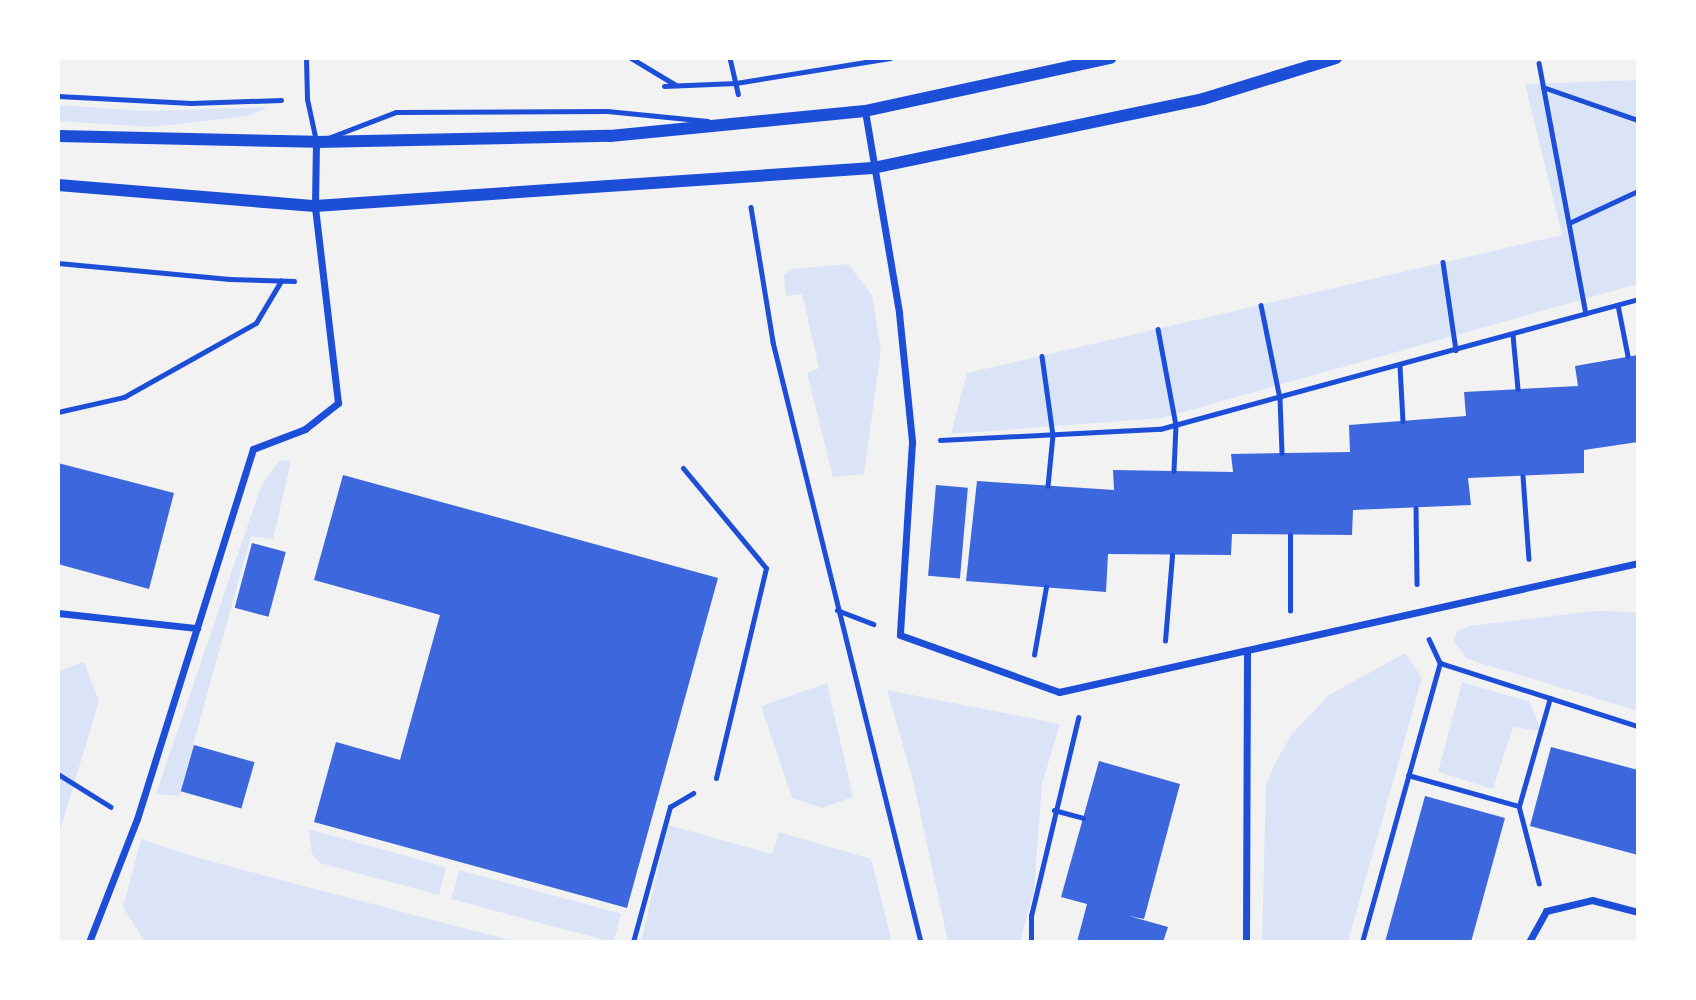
<!DOCTYPE html>
<html>
<head>
<meta charset="utf-8">
<style>
	body { margin:0 }
	#map { position:relative; width:1696px; height:1000px; overflow:hidden; background:#f2f2f2; font-family:"Roboto Condensed",sans-serif }
	div>[style] { position:absolute }
	.green>* { inset:0; background:#dbe4f7; transform-origin:0 0 }
	.building>* { inset:0; background:#3d67dc; transform-origin:0 0 }
	.path>* { height:4.5px; margin:-2.25px; padding:0 2.25px; transform-origin:2.25px; border-radius:2.25px; background:#1d4ed8 }
	.service>* { height:5px; margin:-2.5px; padding:0 2.5px; transform-origin:2.5px; border-radius:2.5px; background:#1d4ed8 }
	.minor>* { height:7px; margin:-3.5px; padding:0 3.5px; transform-origin:3.5px; border-radius:3.5px; background:#1d4ed8 }
	.tertiary>* { height:12px; margin:-6px; padding:0 6px; transform-origin:6px; border-radius:6px; background:#1d4ed8 }
	span { translate:-50% -50%; white-space:nowrap; text-align:center; line-height:1.15; -webkit-text-stroke:5px #fff; paint-order:stroke }
	.frame { position:absolute; inset:0; border:60px solid #fff; pointer-events:none }
</style>
</head>
<body>
<div id="map">
	<div class="green">
		<i style="clip-path:polygon(1638px 80px,1638px 284px,1162px 418px,951px 434px,967px 373px,1562px 235px,1525px 84px)"></i>
		<i style="clip-path:polygon(58px 105px,146px 111px,268px 107px,247px 116px,152px 127px,58px 121px)"></i>
		<i style="clip-path:polygon(848px 264px,872px 295px,881px 349px,864px 474px,833px 477px,807px 373px,819px 368px,802px 294px,786px 296px,784px 275px,791px 269px)"></i>
		<i style="clip-path:polygon(280px 460px,291px 461px,273px 539px,251px 536px,179px 796px,156px 794px,261px 486px)"></i>
		<i style="clip-path:polygon(1593px 611px,1638px 612px,1638px 711px,1467px 659px,1453px 640px,1458px 631px,1470px 626px)"></i>
		<i style="clip-path:polygon(1405px 653px,1422px 678px,1348px 942px,1262px 942px,1266px 784px,1277px 760px,1292px 734px,1329px 695px)"></i>
		<i style="clip-path:polygon(84px 662px,99px 701px,58px 837px,58px 671px)"></i>
		<i style="clip-path:polygon(1462px 682px,1530px 702px,1541px 731px,1513px 727px,1493px 789px,1438px 772px)"></i>
		<i style="clip-path:polygon(827px 683px,853px 797px,822px 808px,792px 798px,761px 706px)"></i>
		<i style="clip-path:polygon(887px 690px,1060px 724px,1042px 784px,1034px 890px,1020px 942px,948px 942px,913px 780px)"></i>
		<i style="clip-path:polygon(668px 825px,772px 854px,779px 832px,871px 859px,892px 942px,641px 942px)"></i>
		<i style="clip-path:polygon(308px 829px,446px 867px,439px 895px,320px 863px,312px 854px)"></i>
		<i style="clip-path:polygon(141px 839px,202px 859px,517px 942px,145px 942px,123px 907px)"></i>
		<i style="left:459px;top:870px;width:168px;height:30px;rotate:15deg"></i>
	</div>
	<div class="building">
		<i style="clip-path:polygon(1638px 355px,1638px 442px,1584px 450px,1584px 473px,1468px 478px,1471px 505px,1353px 510px,1352px 535px,1232px 534px,1231px 555px,1108px 554px,1106px 592px,966px 581px,977px 481px,1114px 490px,1113px 470px,1233px 472px,1231px 454px,1350px 452px,1349px 425px,1466px 416px,1464px 392px,1578px 386px,1575px 366px)"></i>
		<i style="clip-path:polygon(58px 463px,174px 493px,149px 589px,58px 564px)"></i>
		<i style="clip-path:polygon(343px 475px,718px 578px,627px 908px,314px 822px,336px 742px,400px 760px,440px 615px,314px 580px)"></i>
		<i style="left:936px;top:485px;width:32px;height:91px;rotate:5deg"></i>
		<i style="left:252px;top:543px;width:35px;height:67px;rotate:15deg"></i>
		<i style="left:194px;top:745px;width:63px;height:48px;rotate:16deg"></i>
		<i style="clip-path:polygon(1551px 747px,1638px 770px,1638px 855px,1530px 826px)"></i>
		<i style="clip-path:polygon(1099px 761px,1180px 784px,1144px 919px,1129px 916px,1168px 927px,1163px 942px,1077px 942px,1087px 904px,1061px 897px)"></i>
		<i style="clip-path:polygon(1425px 796px,1505px 818px,1471px 942px,1385px 942px)"></i>
	</div>
	<div class="path">
		<i style="left:631px;top:58px;width:52px;rotate:31deg"></i>
		<i style="left:730px;top:58px;width:37px;rotate:77deg"></i>
		<i style="left:1539px;top:63px;width:255px;rotate:79.4deg"></i>
		<i style="left:664px;top:86px;width:72px;rotate:-2.4deg"></i>
		<i style="left:736px;top:83px;width:156px;rotate:-9.2deg"></i>
		<i style="left:1543px;top:87px;width:101px;rotate:19.2deg"></i>
		<i style="left:58px;top:96px;width:133px;rotate:3deg"></i>
		<i style="left:191px;top:103px;width:90px;rotate:-1.9deg"></i>
		<i style="left:751px;top:207px;width:137px;rotate:80.7deg"></i>
		<i style="left:773px;top:342px;width:618px;rotate:76.14deg"></i>
		<i style="left:1569px;top:223px;width:76px;rotate:-24.9deg"></i>
		<i style="left:1443px;top:262px;width:89px;rotate:81.6deg"></i>
		<i style="left:58px;top:263px;width:172px;rotate:5.3deg"></i>
		<i style="left:229px;top:279px;width:65px;rotate:1.8deg"></i>
		<i style="left:1261px;top:305px;width:95px;rotate:78.5deg"></i>
		<i style="left:1280px;top:398px;width:55px;rotate:87.9deg"></i>
		<i style="left:1618px;top:305px;width:52px;rotate:78.9deg"></i>
		<i style="left:1158px;top:329px;width:98px;rotate:79.4deg"></i>
		<i style="left:1176px;top:425px;width:46px;rotate:92.5deg"></i>
		<i style="left:1513px;top:335px;width:54px;rotate:84.7deg"></i>
		<i style="left:1042px;top:356px;width:80px;rotate:82.1deg"></i>
		<i style="left:1053px;top:435px;width:51px;rotate:95.6deg"></i>
		<i style="left:1400px;top:366px;width:55px;rotate:86.9deg"></i>
		<i style="left:58px;top:412px;width:68px;rotate:-12.8deg"></i>
		<i style="left:124px;top:397px;width:151px;rotate:-29.3deg"></i>
		<i style="left:256px;top:323px;width:49px;rotate:-59.2deg"></i>
		<i style="left:940px;top:440px;width:220px;rotate:-2.9deg"></i>
		<i style="left:1160px;top:429px;width:495px;rotate:-15.2deg"></i>
		<i style="left:1523px;top:476px;width:83px;rotate:85.9deg"></i>
		<i style="left:1416px;top:508px;width:76px;rotate:89.2deg"></i>
		<i style="left:837px;top:610px;width:39px;rotate:21deg"></i>
		<i style="left:1290px;top:611px;width:76px;rotate:-90deg"></i>
		<i style="left:1429px;top:639px;width:26px;rotate:65deg"></i>
		<i style="left:1440px;top:663px;width:208px;rotate:17.7deg"></i>
		<i style="left:1165px;top:641px;width:86px;rotate:-85.3deg"></i>
		<i style="left:1034px;top:655px;width:69px;rotate:-80deg"></i>
		<i style="left:58px;top:774px;width:62px;rotate:31.9deg"></i>
		<i style="left:1408px;top:775px;width:115px;rotate:15.6deg"></i>
		<i style="left:1519px;top:806px;width:80px;rotate:75.4deg"></i>
		<i style="left:1519px;top:806px;width:112px;rotate:-74deg"></i>
		<i style="left:1054px;top:810px;width:30px;rotate:15deg"></i>
		<i style="left:633px;top:942px;width:140px;rotate:-74.7deg"></i>
		<i style="left:670px;top:807px;width:27px;rotate:-31deg"></i>
		<i style="left:1031px;top:942px;width:26px;rotate:-90deg"></i>
		<i style="left:1031px;top:916px;width:204px;rotate:-76.6deg"></i>
		<i style="left:1362px;top:942px;width:290px;rotate:-74.4deg"></i>
	</div>
	<div class="service">
		<i style="left:306px;top:58px;width:41px;rotate:88.6deg"></i>
		<i style="left:307px;top:99px;width:43px;rotate:77.9deg"></i>
		<i style="left:328px;top:138px;width:73px;rotate:-20.9deg"></i>
		<i style="left:396px;top:112px;width:211px;rotate:-0.3deg"></i>
		<i style="left:607px;top:111px;width:101px;rotate:5.7deg"></i>
		<i style="left:683px;top:468px;width:130px;rotate:50.3deg"></i>
		<i style="left:766px;top:568px;width:216px;rotate:103.4deg"></i>
	</div>
	<div class="minor">
		<i style="left:865px;top:111px;width:205px;rotate:80.4deg"></i>
		<i style="left:899px;top:313px;width:130px;rotate:84.2deg"></i>
		<i style="left:912px;top:442px;width:193px;rotate:93.6deg"></i>
		<i style="left:900px;top:635px;width:169px;rotate:19.7deg"></i>
		<i style="left:1059px;top:692px;width:593px;rotate:-12.56deg"></i>
		<i style="left:58px;top:613px;width:140px;rotate:6.2deg"></i>
		<i style="left:89px;top:942px;width:132px;rotate:-68.7deg"></i>
		<i style="left:137px;top:819px;width:388px;rotate:-72.6deg"></i>
		<i style="left:253px;top:449px;width:56px;rotate:-21deg"></i>
		<i style="left:305px;top:429px;width:42px;rotate:-38.2deg"></i>
		<i style="left:338px;top:403px;width:198px;rotate:-96.7deg"></i>
		<i style="left:315px;top:206px;width:64px;rotate:-89.1deg"></i>
		<i style="left:1246px;top:942px;width:290px;rotate:-89.8deg"></i>
		<i style="left:1529px;top:942px;width:35px;rotate:-61deg"></i>
		<i style="left:1546px;top:911px;width:47px;rotate:-13.4deg"></i>
		<i style="left:1592px;top:900px;width:48px;rotate:14.6deg"></i>
	</div>
	<div class="tertiary">
		<i style="left:58px;top:136px;width:258px;rotate:1.3deg"></i>
		<i style="left:316px;top:142px;width:294px;rotate:-1.2deg"></i>
		<i style="left:610px;top:136px;width:256px;rotate:-5.6deg"></i>
		<i style="left:865px;top:111px;width:251px;rotate:-12.2deg"></i>
		<i style="left:58px;top:185px;width:258px;rotate:4.7deg"></i>
		<i style="left:315px;top:206px;width:559px;rotate:-3.9deg"></i>
		<i style="left:873px;top:168px;width:337px;rotate:-11.8deg"></i>
		<i style="left:1203px;top:99px;width:139px;rotate:-17.1deg"></i>
	</div>
	<div class="frame"></div>
</div>
</body>
</html>
